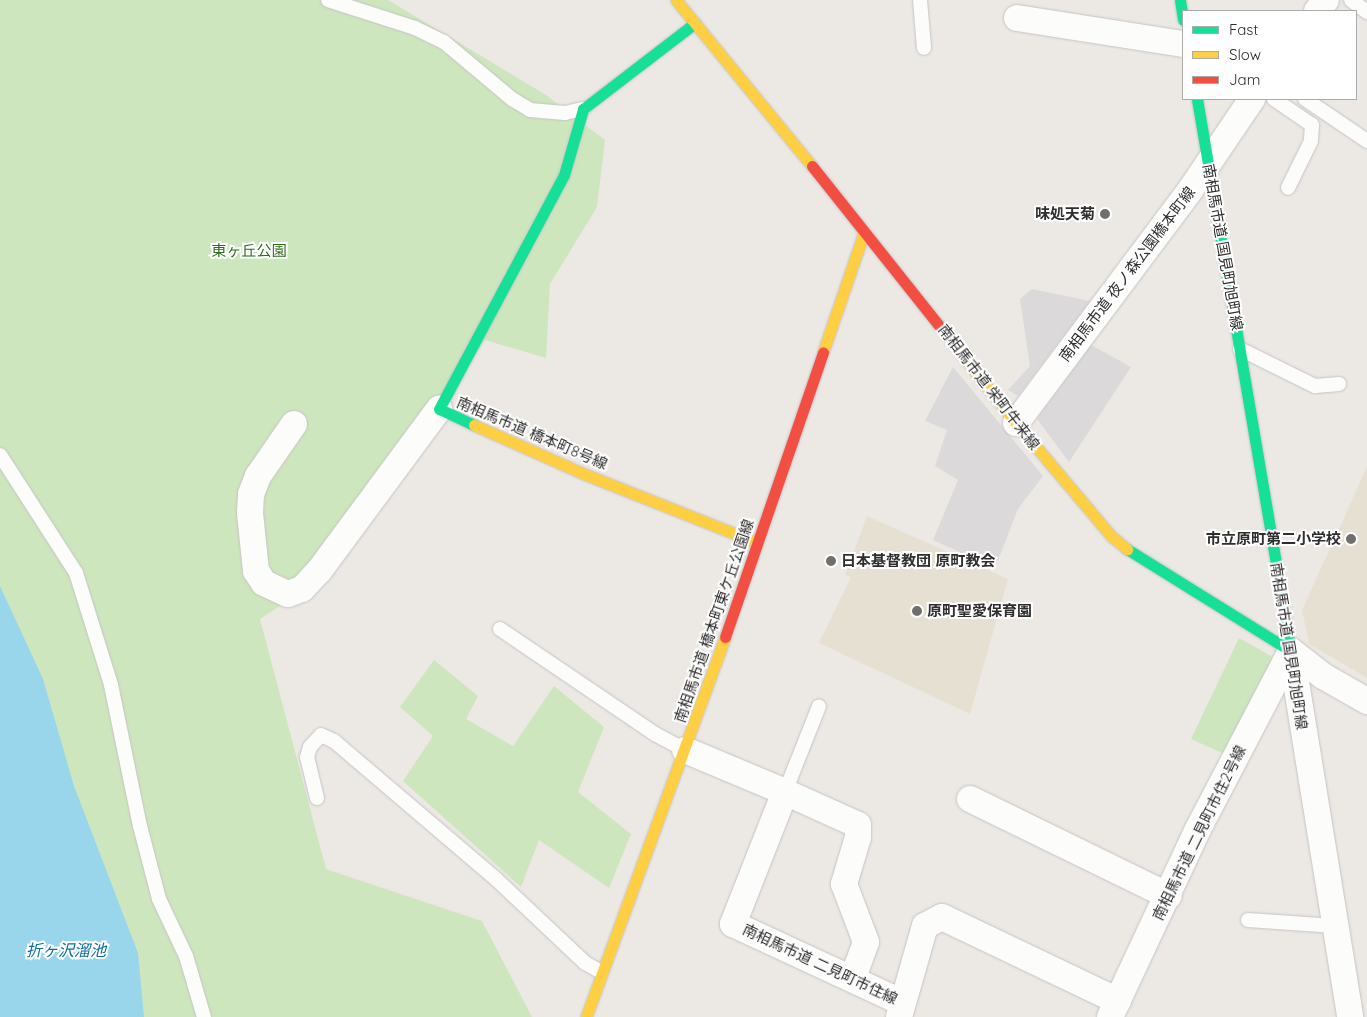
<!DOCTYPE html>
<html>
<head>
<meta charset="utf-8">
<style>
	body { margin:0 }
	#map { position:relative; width:1367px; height:1017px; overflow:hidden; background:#ece8e4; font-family:Quicksand,"Noto Sans JP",sans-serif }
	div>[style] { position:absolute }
	.industrial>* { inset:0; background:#dcd9db }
	.education>* { inset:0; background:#e6e0d3 }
	.green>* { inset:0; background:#cee6be }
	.water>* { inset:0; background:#99d6ec }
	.roads { filter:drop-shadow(0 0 1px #c5c4c5) drop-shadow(0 0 1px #c5c4c5) }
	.lane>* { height:14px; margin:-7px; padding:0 7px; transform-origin:7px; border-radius:7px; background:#fcfcfb }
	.street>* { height:26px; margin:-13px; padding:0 13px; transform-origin:13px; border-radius:13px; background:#fcfcfb }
	.fast>* { height:11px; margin:-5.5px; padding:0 5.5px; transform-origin:5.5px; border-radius:5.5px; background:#16e098 }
	.slow>* { height:11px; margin:-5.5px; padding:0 5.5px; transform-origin:5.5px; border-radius:5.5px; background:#ffcf43 }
	.jam>* { height:11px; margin:-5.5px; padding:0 5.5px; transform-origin:5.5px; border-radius:5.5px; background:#f24e42 }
	.dots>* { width:14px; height:14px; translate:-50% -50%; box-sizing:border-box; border:2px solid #fff; border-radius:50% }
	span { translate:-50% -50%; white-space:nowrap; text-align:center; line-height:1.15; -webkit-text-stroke:4px #fff; paint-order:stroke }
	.poi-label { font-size:15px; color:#2e2e2e; font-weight:700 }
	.right { translate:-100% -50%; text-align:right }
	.left { translate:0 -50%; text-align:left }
	.street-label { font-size:15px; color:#2e2e2e }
	.park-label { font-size:15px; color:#2c6e1b }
	.water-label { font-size:16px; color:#0d6fa3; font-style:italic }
	.legend { position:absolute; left:1182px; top:10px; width:175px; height:90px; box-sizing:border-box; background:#fff; border:1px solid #ababab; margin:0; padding:6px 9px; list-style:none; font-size:15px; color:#2e2e2e }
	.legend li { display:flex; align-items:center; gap:10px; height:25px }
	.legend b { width:25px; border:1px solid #ababab }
</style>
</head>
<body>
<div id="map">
	<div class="industrial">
		<i style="clip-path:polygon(1032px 289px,1090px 301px,1018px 396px,1008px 390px,1030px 366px,1020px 299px)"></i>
		<i style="clip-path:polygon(1091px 345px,1131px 367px,1069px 462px,1037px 419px)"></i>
		<i style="clip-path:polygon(953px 367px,1043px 476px,1018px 509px,995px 568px,933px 540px,958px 480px,935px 466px,947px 430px,925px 421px)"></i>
	</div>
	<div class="education">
		<i style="clip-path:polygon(1367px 467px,1367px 678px,1309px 644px,1302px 610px)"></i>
		<i style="clip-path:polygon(867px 516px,1008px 579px,970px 714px,819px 643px,851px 577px,845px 575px)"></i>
	</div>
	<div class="green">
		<i style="clip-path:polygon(0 0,388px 0,546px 95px,605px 140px,597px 207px,550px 284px,546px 358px,485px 340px,333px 571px,260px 619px,326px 869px,482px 921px,532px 1017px,0 1017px)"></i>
		<i style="clip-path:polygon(1239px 638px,1271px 656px,1275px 665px,1231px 757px,1191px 739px)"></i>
		<i style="clip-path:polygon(434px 660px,478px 696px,466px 719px,513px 746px,554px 686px,604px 727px,578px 792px,631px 834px,609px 888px,539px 840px,521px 887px,403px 781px,433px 736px,400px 707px)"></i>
	</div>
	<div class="water">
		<i style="clip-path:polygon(0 586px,43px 679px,74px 786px,138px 953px,144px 1017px,0 1017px)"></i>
	</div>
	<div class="roads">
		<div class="lane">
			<i style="left:328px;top:0;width:91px;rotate:17.8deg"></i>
			<i style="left:415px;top:28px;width:32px;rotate:26deg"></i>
			<i style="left:444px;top:42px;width:89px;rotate:40deg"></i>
			<i style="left:512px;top:99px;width:21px;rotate:31deg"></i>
			<i style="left:530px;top:110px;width:35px;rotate:5deg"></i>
			<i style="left:565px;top:113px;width:18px;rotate:-13deg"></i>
			<i style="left:920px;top:0;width:48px;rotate:85.2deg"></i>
			<i style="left:1351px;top:0;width:20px;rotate:37deg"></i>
			<i style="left:1274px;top:99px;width:46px;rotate:34.4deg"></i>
			<i style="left:1312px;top:125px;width:16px;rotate:94deg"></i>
			<i style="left:1311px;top:141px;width:52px;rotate:116.1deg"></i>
			<i style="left:1305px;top:99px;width:75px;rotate:34.1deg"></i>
			<i style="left:1240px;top:349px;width:84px;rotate:26.3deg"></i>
			<i style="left:1315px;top:386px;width:24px;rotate:-5deg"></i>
			<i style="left:0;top:455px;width:140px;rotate:57.2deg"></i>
			<i style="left:76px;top:573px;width:117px;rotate:72.6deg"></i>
			<i style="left:111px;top:685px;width:144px;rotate:78.4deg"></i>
			<i style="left:140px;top:826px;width:75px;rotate:75.4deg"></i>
			<i style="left:159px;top:899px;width:63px;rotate:64.7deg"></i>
			<i style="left:186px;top:956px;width:64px;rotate:73.6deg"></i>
			<i style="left:500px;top:629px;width:187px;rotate:34.1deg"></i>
			<i style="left:655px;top:734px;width:34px;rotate:28deg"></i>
			<i style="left:785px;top:792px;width:92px;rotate:-68.4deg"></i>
			<i style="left:317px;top:798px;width:42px;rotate:-103.7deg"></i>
			<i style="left:307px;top:757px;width:10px;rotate:-73deg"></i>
			<i style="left:310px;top:747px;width:16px;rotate:-47deg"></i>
			<i style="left:321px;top:735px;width:14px;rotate:25deg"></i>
			<i style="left:334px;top:741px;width:213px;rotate:40.4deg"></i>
			<i style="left:496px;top:879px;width:122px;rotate:43.3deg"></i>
			<i style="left:585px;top:963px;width:18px;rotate:29deg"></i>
			<i style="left:1248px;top:920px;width:87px;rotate:3.9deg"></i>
		</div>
		<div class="street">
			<i style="left:1317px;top:11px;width:14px;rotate:-51deg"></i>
			<i style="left:1017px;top:18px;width:168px;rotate:8.9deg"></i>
			<i style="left:1016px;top:423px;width:292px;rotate:-53.2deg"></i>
			<i style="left:1191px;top:189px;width:109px;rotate:-55.9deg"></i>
			<i style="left:294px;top:424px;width:63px;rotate:124.7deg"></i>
			<i style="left:258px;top:476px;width:19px;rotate:111deg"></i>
			<i style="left:251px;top:494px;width:19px;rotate:93deg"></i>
			<i style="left:250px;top:513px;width:58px;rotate:84.1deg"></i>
			<i style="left:256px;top:571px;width:14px;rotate:56deg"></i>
			<i style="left:264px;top:583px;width:26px;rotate:25deg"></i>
			<i style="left:288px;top:594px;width:15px;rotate:-20deg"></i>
			<i style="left:302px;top:589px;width:25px;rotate:-47deg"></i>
			<i style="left:319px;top:571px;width:202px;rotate:-53.5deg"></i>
			<i style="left:1291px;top:651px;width:371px;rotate:80.8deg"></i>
			<i style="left:1291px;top:651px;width:41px;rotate:38deg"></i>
			<i style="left:1323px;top:676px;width:51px;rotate:29.6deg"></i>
			<i style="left:685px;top:750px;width:108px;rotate:22.8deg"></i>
			<i style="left:785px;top:792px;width:142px;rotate:111.5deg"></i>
			<i style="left:733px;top:924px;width:187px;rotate:24.9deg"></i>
			<i style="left:785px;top:792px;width:80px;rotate:24.3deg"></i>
			<i style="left:858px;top:825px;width:12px;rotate:90deg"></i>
			<i style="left:858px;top:837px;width:49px;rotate:106.6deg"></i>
			<i style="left:844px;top:884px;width:62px;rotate:69.2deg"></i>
			<i style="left:866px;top:942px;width:38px;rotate:110deg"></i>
			<i style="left:970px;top:799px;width:221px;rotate:26deg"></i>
			<i style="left:899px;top:1017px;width:95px;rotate:-74.1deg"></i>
			<i style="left:925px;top:926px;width:19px;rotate:-28deg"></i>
			<i style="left:942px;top:917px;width:195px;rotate:25.5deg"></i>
			<i style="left:1110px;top:1017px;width:205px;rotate:-64.9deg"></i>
			<i style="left:1197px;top:831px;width:203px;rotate:-62.4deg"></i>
		</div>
		<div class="fast">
			<i style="left:1180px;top:0;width:20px;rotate:81deg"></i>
			<i style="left:1197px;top:99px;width:560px;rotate:80.34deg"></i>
			<i style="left:474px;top:425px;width:38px;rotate:-155deg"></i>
			<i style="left:439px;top:409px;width:265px;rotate:-61.9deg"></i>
			<i style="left:564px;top:175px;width:69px;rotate:-73.9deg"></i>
			<i style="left:583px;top:109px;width:141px;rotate:-37.5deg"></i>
			<i style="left:1127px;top:549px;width:193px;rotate:31.9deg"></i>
		</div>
		<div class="slow">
			<i style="left:676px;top:0;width:215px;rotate:50.7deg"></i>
			<i style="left:945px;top:333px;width:115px;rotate:51.7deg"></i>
			<i style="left:1016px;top:423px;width:148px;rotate:49.9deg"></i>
			<i style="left:1111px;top:536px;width:21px;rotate:39deg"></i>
			<i style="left:823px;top:352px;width:127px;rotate:-71.1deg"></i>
			<i style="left:474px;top:425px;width:120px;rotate:24deg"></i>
			<i style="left:584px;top:474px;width:185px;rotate:21.6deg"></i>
			<i style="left:586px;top:1017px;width:405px;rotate:-69.9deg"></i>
		</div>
		<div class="jam">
			<i style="left:812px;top:166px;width:213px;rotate:51.5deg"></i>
			<i style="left:725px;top:637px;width:301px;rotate:-71deg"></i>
		</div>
	</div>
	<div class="dots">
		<i style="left:1105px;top:214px;background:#706f6e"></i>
		<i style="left:1351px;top:539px;background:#706f6e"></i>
		<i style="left:831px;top:561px;background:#706f6e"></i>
		<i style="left:917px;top:611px;background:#706f6e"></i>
	</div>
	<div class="poi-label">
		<span class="right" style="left:1095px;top:214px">味処天菊</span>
		<span class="right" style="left:1341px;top:539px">市立原町第二小学校</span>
		<span class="left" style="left:841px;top:561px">日本基督教団 原町教会</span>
		<span class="left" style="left:927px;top:611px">原町聖愛保育園</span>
	</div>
	<div class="street-label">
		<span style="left:1223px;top:247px;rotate:80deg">南相馬市道 国見町旭町線</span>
		<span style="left:1127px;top:274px;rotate:-53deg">南相馬市道 夜ノ森公園橋本町線</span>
		<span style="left:989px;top:387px;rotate:52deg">南相馬市道 栄町牛来線</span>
		<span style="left:532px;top:433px;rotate:23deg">南相馬市道 橋本町8号線</span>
		<span style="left:714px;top:621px;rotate:-71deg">南相馬市道 橋本町東ケ丘公園線</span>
		<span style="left:1289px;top:646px;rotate:81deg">南相馬市道 国見町旭町線</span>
		<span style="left:1199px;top:833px;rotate:-64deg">南相馬市道 二見町市住2号線</span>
		<span style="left:820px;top:964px;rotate:25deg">南相馬市道 二見町市住線</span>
	</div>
	<div class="park-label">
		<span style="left:249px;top:251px">東ヶ丘公園</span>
	</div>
	<div class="water-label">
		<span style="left:66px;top:950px">折ヶ沢溜池</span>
	</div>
	<ul class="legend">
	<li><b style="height:6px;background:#16e098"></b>Fast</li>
	<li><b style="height:6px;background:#ffcf43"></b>Slow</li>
	<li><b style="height:6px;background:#f24e42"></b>Jam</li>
	</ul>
</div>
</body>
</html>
